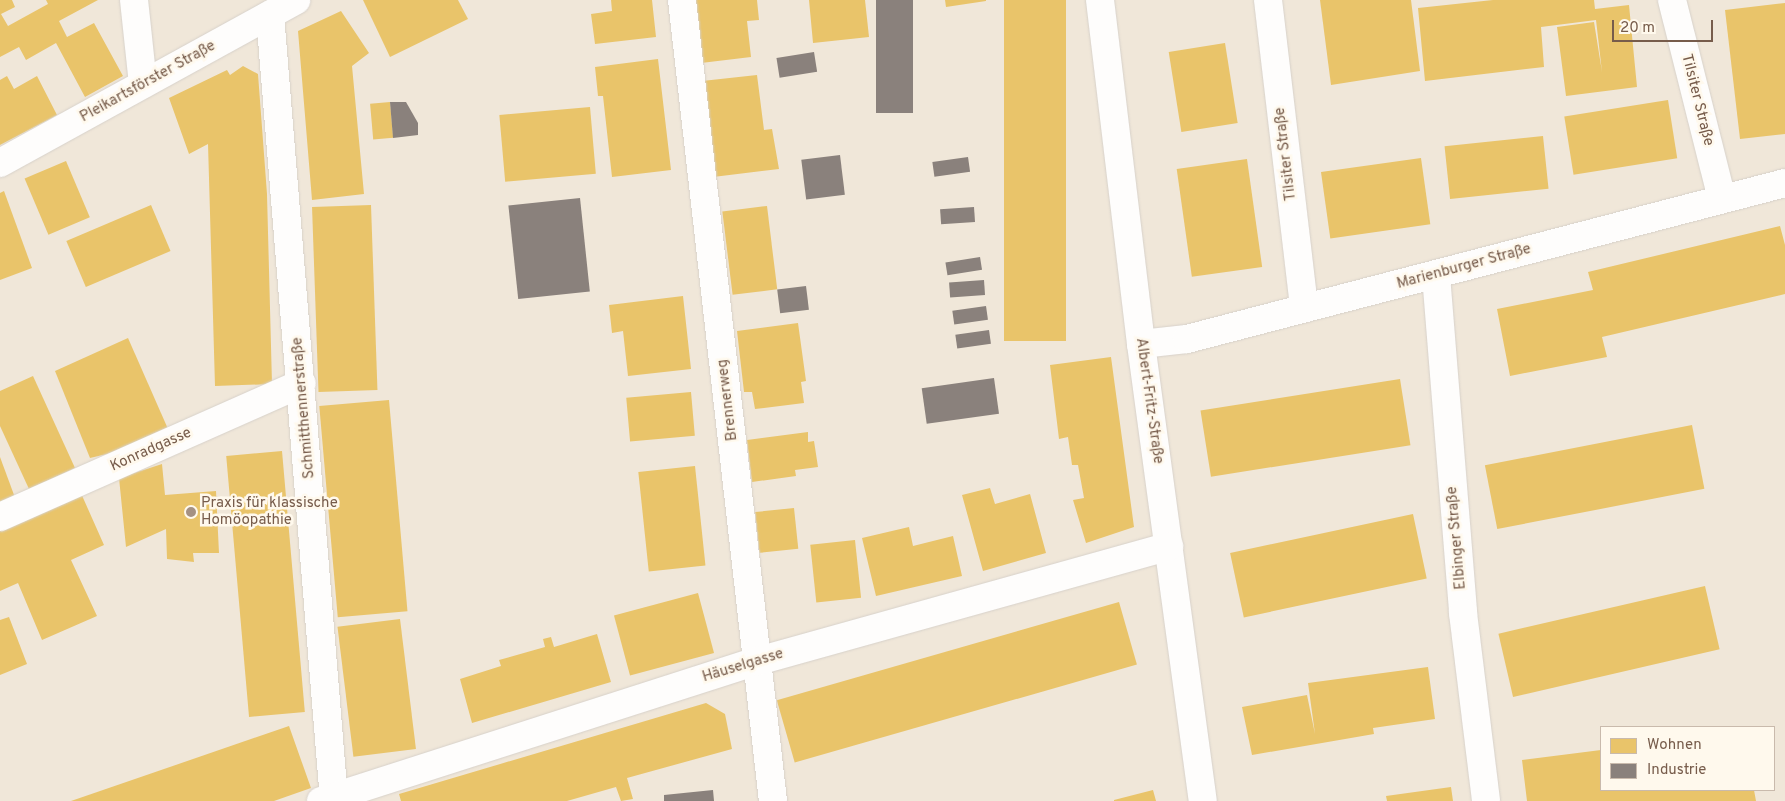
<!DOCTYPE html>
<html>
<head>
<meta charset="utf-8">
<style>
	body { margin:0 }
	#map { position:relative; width:1785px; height:801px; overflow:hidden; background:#f7f4ec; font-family:Overpass,sans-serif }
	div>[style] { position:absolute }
	.residential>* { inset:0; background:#f0e7d9 }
	.homes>* { inset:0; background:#e9c46a; transform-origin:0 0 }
	.industry>* { inset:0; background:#8a817c; transform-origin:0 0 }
	.roads { filter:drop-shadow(0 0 1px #d7d1ca) drop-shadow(0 0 1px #d7d1ca) }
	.street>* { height:28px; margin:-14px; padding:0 14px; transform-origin:14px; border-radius:14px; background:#fefdfc }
	.secondary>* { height:28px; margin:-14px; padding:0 14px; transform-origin:14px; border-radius:14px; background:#fefdfc }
	.dots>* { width:14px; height:14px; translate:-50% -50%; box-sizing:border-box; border:2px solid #fff9ed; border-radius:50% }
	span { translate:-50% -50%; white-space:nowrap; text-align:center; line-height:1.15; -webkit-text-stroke:5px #fff9ed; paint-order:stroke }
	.street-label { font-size:15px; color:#775c4b }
	.poi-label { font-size:15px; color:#775c4b }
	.left { translate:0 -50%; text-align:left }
	.legend { position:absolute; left:1600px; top:726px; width:175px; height:65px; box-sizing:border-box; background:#fff9ed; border:1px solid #c9baac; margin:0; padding:6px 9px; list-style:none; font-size:15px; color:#775c4b }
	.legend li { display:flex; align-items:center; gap:10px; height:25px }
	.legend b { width:25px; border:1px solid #c9baac }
	.scale { position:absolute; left:1612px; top:20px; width:101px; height:22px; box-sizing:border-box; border:2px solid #775c4b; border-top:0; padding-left:6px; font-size:15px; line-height:18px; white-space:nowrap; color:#775c4b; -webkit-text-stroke:4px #fff9ed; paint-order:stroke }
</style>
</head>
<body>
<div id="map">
	<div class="residential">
		<i style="clip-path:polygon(evenodd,0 0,1785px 0,1785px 801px,0 801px,0 0,1601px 727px,1774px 727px,1774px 790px,1601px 790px,1601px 727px)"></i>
	</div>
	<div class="homes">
		<i style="clip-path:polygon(0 0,12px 0,15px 7px,1px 14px,8px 26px,48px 4px,46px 0,98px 0,59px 21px,67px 37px,94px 23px,123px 76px,85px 97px,56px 43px,26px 60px,19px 47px,0 57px)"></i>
		<i style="clip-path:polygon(363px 0,458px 0,468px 19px,390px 57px)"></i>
		<i style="clip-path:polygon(611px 0,652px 0,656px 37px,595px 44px,591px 14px,612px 11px)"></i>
		<i style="clip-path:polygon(694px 0,757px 0,759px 20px,747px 21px,751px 57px,701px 63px)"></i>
		<i style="clip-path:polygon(809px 0,865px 0,869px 37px,813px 43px)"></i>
		<i style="clip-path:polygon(945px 0,986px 0,986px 1px,946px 7px)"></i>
		<i style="left:1004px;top:0;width:62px;height:341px"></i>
		<i style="clip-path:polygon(1320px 0,1411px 0,1420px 71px,1331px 85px)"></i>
		<i style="clip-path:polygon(1493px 0,1594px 0,1595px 9px,1629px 5px,1637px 87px,1566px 96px,1557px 27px,1594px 22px,1602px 72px,1596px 20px,1541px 27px,1544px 67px,1425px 81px,1418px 8px)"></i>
		<i style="clip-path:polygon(1785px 3px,1785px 134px,1740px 139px,1725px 10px)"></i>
		<i style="clip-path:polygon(341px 11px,369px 53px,352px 66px,364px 194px,312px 200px,298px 31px)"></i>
		<i style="left:1225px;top:43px;width:81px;height:57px;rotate:81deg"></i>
		<i style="clip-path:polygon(658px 59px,671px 170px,612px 177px,603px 96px,598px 96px,595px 67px)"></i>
		<i style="clip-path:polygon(243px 66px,258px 74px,267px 194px,272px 384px,215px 386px,208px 144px,189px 154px,169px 98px,227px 70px,230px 75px)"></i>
		<i style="clip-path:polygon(757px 75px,764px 130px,772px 129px,779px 169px,713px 177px,702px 81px)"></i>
		<i style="clip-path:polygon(7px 76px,14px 89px,37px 76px,57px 115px,0 145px,0 80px)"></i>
		<i style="left:1668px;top:100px;width:59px;height:105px;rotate:81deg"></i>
		<i style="left:390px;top:102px;width:36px;height:20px;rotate:85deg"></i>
		<i style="left:590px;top:107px;width:67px;height:91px;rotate:85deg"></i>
		<i style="left:1543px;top:136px;width:53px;height:99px;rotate:84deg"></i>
		<i style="left:1421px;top:158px;width:67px;height:101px;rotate:82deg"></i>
		<i style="left:1247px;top:159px;width:109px;height:71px;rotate:82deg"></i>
		<i style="left:66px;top:161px;width:61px;height:45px;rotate:67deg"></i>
		<i style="clip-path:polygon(4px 191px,32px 268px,0 280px,0 193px)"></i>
		<i style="left:151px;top:205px;width:50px;height:92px;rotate:67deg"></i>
		<i style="left:371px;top:205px;width:185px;height:59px;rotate:88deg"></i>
		<i style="left:767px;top:206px;width:84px;height:45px;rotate:83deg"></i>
		<i style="clip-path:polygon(1780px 226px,1785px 245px,1785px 294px,1602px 337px,1607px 357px,1510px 376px,1497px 309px,1593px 290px,1588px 272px)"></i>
		<i style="clip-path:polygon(683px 296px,691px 369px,628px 376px,623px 331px,612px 333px,609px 305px)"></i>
		<i style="clip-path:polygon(798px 323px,806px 381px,801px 382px,804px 403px,755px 409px,752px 392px,744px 392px,737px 331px)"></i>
		<i style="clip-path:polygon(128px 338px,168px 429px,124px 450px,90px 458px,55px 371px)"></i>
		<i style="clip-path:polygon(1111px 357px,1134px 527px,1086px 543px,1073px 500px,1084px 498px,1078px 465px,1072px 465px,1068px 437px,1059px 439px,1050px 365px)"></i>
		<i style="clip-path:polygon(33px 376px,75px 468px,29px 489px,0 426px,0 391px)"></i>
		<i style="left:1400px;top:379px;width:67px;height:202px;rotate:81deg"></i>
		<i style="left:691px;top:392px;width:44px;height:65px;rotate:85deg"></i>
		<i style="left:389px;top:400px;width:212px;height:70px;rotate:85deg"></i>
		<i style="left:1692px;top:425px;width:65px;height:211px;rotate:79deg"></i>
		<i style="clip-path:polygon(808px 432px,808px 442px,814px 441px,818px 467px,795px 470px,796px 476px,752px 482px,747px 440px)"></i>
		<i style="left:282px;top:451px;width:262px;height:56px;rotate:85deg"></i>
		<i style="clip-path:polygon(0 457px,17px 503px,0 510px)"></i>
		<i style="clip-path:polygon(162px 464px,165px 495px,216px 491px,219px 553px,193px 553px,194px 562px,167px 559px,166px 529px,126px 547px,119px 478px)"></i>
		<i style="left:695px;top:466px;width:100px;height:57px;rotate:84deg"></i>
		<i style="clip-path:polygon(990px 488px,995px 504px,1030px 494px,1046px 553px,983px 571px,962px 495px)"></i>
		<i style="clip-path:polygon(80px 491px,104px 545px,71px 560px,97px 616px,42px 640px,18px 583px,0 591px,0 527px)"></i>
		<i style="left:794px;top:508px;width:41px;height:39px;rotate:84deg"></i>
		<i style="left:1413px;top:514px;width:66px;height:187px;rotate:78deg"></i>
		<i style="clip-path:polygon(909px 527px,913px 546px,953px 536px,962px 576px,876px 596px,862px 538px)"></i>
		<i style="left:855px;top:540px;width:58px;height:45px;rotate:84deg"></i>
		<i style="left:1705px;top:586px;width:65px;height:212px;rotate:77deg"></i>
		<i style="left:698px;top:593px;width:62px;height:87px;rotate:75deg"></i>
		<i style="left:1119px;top:602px;width:65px;height:356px;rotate:74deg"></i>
		<i style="clip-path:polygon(9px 617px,27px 664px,0 675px,0 620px)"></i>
		<i style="left:400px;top:619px;width:131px;height:63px;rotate:83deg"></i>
		<i style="clip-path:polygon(597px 634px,611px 682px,472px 723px,460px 679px,501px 666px,499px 660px,545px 647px,543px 639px,551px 637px,554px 647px)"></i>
		<i style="clip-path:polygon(1428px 667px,1435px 719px,1373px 728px,1374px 734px,1252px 755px,1242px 707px,1307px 695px,1315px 734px,1308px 683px)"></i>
		<i style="clip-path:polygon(706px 703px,725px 714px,732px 749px,627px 778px,633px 799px,621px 801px,616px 787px,567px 801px,401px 801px,399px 794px)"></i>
		<i style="clip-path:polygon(289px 726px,311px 788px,274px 801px,71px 801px)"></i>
		<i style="clip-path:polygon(1601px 750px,1601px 790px,1754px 790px,1756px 801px,1527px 801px,1522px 760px)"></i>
		<i style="clip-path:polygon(1451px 787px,1453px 801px,1387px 801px,1386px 796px)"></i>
		<i style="clip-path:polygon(1153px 790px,1156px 801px,1114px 801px,1114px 800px)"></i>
	</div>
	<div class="industry">
		<i style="left:876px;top:0;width:37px;height:113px"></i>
		<i style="left:814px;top:52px;width:20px;height:38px;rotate:81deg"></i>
		<i style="clip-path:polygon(390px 102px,406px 102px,418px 123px,418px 135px,393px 138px)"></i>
		<i style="left:840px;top:155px;width:40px;height:39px;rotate:83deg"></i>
		<i style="left:968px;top:157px;width:15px;height:36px;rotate:82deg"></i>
		<i style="left:580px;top:198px;width:94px;height:72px;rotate:84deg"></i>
		<i style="left:974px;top:207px;width:15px;height:34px;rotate:86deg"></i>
		<i style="left:980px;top:257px;width:13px;height:35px;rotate:81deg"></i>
		<i style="left:984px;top:280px;width:15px;height:35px;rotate:86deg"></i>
		<i style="left:806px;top:286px;width:24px;height:29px;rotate:83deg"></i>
		<i style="left:986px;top:306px;width:14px;height:34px;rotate:82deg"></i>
		<i style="left:989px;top:330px;width:14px;height:34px;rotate:82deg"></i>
		<i style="left:994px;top:378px;width:36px;height:73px;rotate:82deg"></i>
		<i style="clip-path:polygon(713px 790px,714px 801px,664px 801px,664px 795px)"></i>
	</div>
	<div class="roads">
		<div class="street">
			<i style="left:134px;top:0;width:84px;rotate:83.9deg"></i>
			<i style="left:682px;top:0;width:806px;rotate:83.52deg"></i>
			<i style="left:1100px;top:0;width:346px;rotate:83.2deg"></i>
			<i style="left:1141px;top:344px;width:461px;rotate:82.3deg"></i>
			<i style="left:1268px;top:0;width:310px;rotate:83.3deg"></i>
			<i style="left:1672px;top:0;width:205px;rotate:75.9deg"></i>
			<i style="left:270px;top:15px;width:789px;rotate:85.34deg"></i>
			<i style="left:1436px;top:275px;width:339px;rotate:85.4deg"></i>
			<i style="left:1463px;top:613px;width:189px;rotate:83deg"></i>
			<i style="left:1141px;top:344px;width:46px;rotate:-6.2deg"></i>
			<i style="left:1187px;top:339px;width:618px;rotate:-14.62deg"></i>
			<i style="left:0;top:517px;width:330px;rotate:-23.9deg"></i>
			<i style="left:321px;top:801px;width:459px;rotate:-17.8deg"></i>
			<i style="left:758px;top:661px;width:427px;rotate:-15.6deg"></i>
		</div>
		<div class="secondary">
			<i style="left:0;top:163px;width:338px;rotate:-28.8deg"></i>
		</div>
	</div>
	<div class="dots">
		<i style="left:191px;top:512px;background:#a49183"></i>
	</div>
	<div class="street-label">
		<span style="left:148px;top:82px;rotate:-29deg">Pleikartsförster Straße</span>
		<span style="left:1697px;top:100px;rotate:76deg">Tilsiter Straße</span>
		<span style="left:1286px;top:154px;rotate:-97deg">Tilsiter Straße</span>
		<span style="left:1464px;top:267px;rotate:-15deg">Marienburger Straße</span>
		<span style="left:728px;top:400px;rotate:-97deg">Brennerweg</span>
		<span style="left:1149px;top:401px;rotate:82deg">Albert-Fritz-Straße</span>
		<span style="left:304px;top:408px;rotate:-95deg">Schmitthennerstraße</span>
		<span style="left:151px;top:450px;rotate:-24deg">Konradgasse</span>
		<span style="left:1457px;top:538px;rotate:-95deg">Elbinger Straße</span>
		<span style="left:743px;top:666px;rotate:-17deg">Häuselgasse</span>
	</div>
	<div class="poi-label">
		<span class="left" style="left:201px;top:512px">Praxis für klassische<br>Homöopathie</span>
	</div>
	<ul class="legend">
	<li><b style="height:14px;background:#e9c46a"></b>Wohnen</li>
	<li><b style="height:14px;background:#8a817c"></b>Industrie</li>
	</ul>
	<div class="scale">20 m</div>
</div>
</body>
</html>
